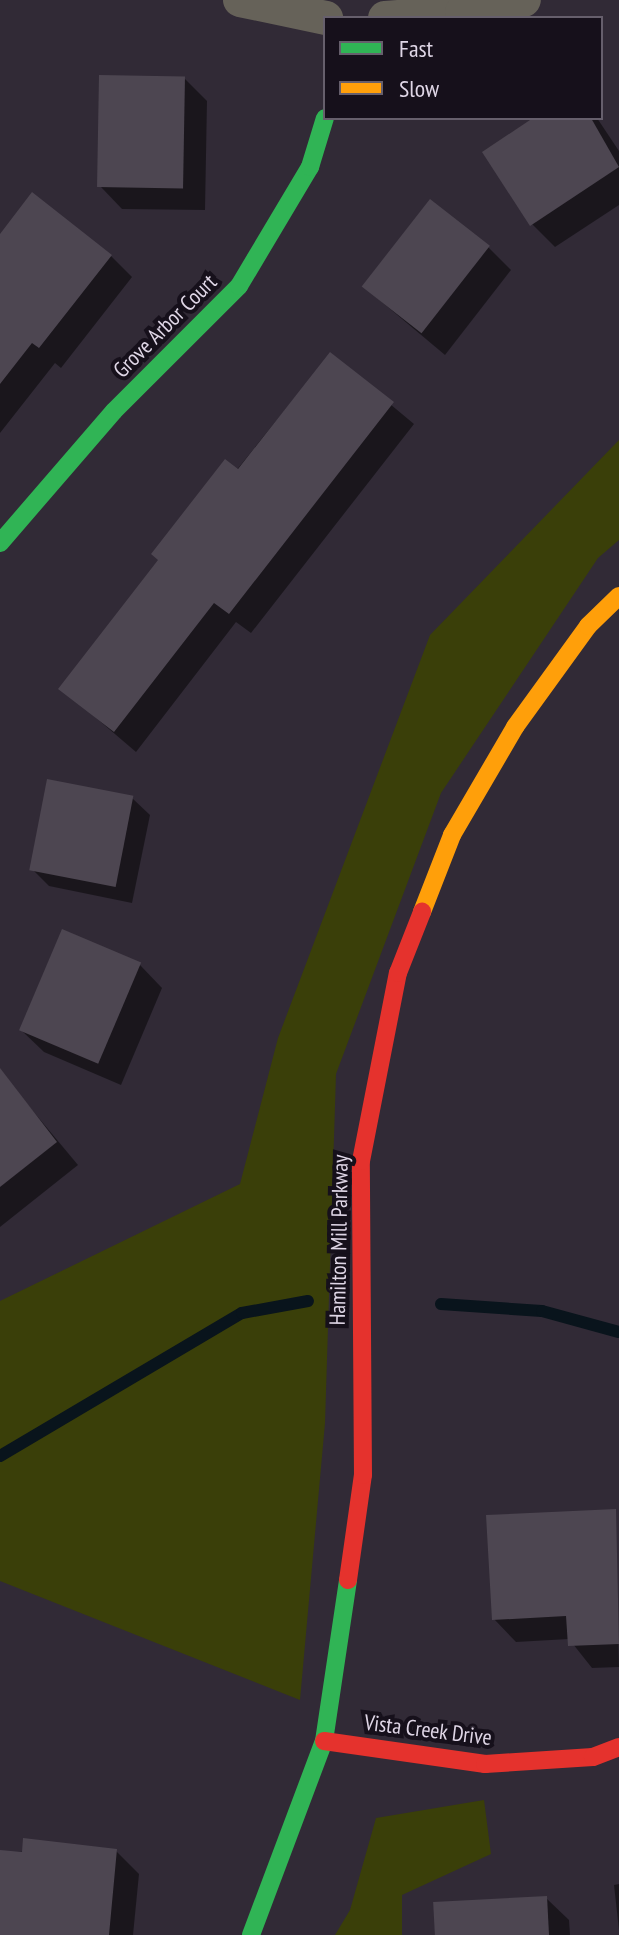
<!DOCTYPE html>
<html>
<head>
<meta charset="utf-8">
<style>
	body { margin:0 }
	#map { position:relative; width:619px; height:1935px; overflow:hidden; background:#312a36; font-family:"PT Sans Narrow",sans-serif }
	div>[style] { position:absolute }
	.green>* { inset:0; background:#3a3f09 }
	.shadow>* { inset:0; background:#0007 }
	.stream>* { height:12px; margin:-6px; padding:0 6px; transform-origin:6px; border-radius:6px; background:#09141c }
	.building>* { inset:0; background:#4d4651; transform-origin:0 0 }
	.street>* { height:34px; margin:-17px; padding:0 17px; transform-origin:17px; border-radius:17px; background:#666259 }
	.fast>* { height:18px; margin:-9px; padding:0 9px; transform-origin:9px; border-radius:9px; background:#30b455 }
	.slow>* { height:18px; margin:-9px; padding:0 9px; transform-origin:9px; border-radius:9px; background:#ff9f0a }
	.jam>* { height:18px; margin:-9px; padding:0 9px; transform-origin:9px; border-radius:9px; background:#e5322d }
	span { translate:-50% -50%; white-space:nowrap; text-align:center; line-height:1.15; -webkit-text-stroke:8px #16101b; paint-order:stroke }
	.street-label { font-size:22px; color:#dfd6e6 }
	.legend { position:absolute; left:323px; top:16px; width:280px; height:104px; box-sizing:border-box; background:#16101b; border:2px solid #665f6c; margin:0; padding:10px 14px; list-style:none; font-size:24px; color:#dfd6e6 }
	.legend li { display:flex; align-items:center; gap:16px; height:40px }
	.legend b { width:40px; border:2px solid #665f6c }
</style>
</head>
<body>
<div id="map">
	<div class="green">
		<i style="clip-path:polygon(619px 440px,619px 540px,598px 558px,441px 793px,336px 1074px,325px 1423px,300px 1700px,0 1581px,0 1301px,240px 1184px,278px 1038px,430px 635px)"></i>
		<i style="clip-path:polygon(484px 1800px,491px 1854px,402px 1895px,402px 1935px,335px 1935px,350px 1910px,376px 1818px)"></i>
	</div>
	<div class="shadow">
		<i style="clip-path:polygon(184px 78px,207px 101px,205px 210px,122px 209px,100px 186px)"></i>
		<i style="clip-path:polygon(537px 118px,597px 118px,619px 151px,619px 205px,555px 247px,532px 224px)"></i>
		<i style="clip-path:polygon(0 237px,111px 256px,132px 277px,61px 368px,55px 363px,0 433px)"></i>
		<i style="clip-path:polygon(488px 247px,511px 270px,445px 355px,364px 287px)"></i>
		<i style="clip-path:polygon(330px 354px,414px 424px,251px 633px,236px 622px,136px 752px,61px 688px)"></i>
		<i style="clip-path:polygon(132px 798px,150px 815px,132px 903px,49px 886px,32px 869px)"></i>
		<i style="clip-path:polygon(140px 965px,162px 988px,121px 1085px,44px 1052px,21px 1030px)"></i>
		<i style="clip-path:polygon(2px 1074px,78px 1165px,0 1227px,0 1075px)"></i>
		<i style="clip-path:polygon(615px 1511px,619px 1667px,592px 1668px,569px 1639px,516px 1642px,494px 1619px)"></i>
		<i style="clip-path:polygon(116px 1851px,139px 1874px,133px 1935px,0 1935px,0 1852px)"></i>
		<i style="clip-path:polygon(619px 1884px,619px 1930px,614px 1885px)"></i>
		<i style="clip-path:polygon(546px 1898px,569px 1920px,570px 1935px,437px 1935px)"></i>
	</div>
	<div class="stream">
		<i style="left:441px;top:1304px;width:101px;rotate:4deg"></i>
		<i style="left:542px;top:1311px;width:80px;rotate:15.3deg"></i>
		<i style="left:0;top:1456px;width:281px;rotate:-30.6deg"></i>
		<i style="left:242px;top:1313px;width:67px;rotate:-10.3deg"></i>
	</div>
	<div class="building">
		<i style="left:99px;top:75px;width:86px;height:112px;rotate:1deg"></i>
		<i style="clip-path:polygon(533px 118px,591px 118px,619px 167px,530px 226px,482px 152px)"></i>
		<i style="clip-path:polygon(32px 192px,112px 255px,39px 348px,32px 343px,0 384px,0 234px)"></i>
		<i style="left:430px;top:199px;width:76px;height:111px;rotate:38deg"></i>
		<i style="clip-path:polygon(330px 352px,394px 402px,229px 614px,214px 603px,114px 732px,58px 689px,158px 560px,151px 554px,225px 459px,238px 469px)"></i>
		<i style="left:47px;top:779px;width:88px;height:93px;rotate:11deg"></i>
		<i style="left:62px;top:929px;width:86px;height:110px;rotate:23deg"></i>
		<i style="clip-path:polygon(0 1068px,57px 1142px,0 1187px)"></i>
		<i style="clip-path:polygon(616px 1509px,619px 1644px,568px 1646px,566px 1616px,492px 1620px,486px 1515px)"></i>
		<i style="clip-path:polygon(23px 1838px,117px 1849px,109px 1935px,0 1935px,0 1850px,22px 1852px)"></i>
		<i style="left:547px;top:1896px;width:39px;height:114px;rotate:87deg"></i>
	</div>
	<div class="street">
		<i style="left:240px;top:0;width:88px;rotate:11.8deg"></i>
		<i style="left:385px;top:18px;width:77px;rotate:-4.5deg"></i>
		<i style="left:462px;top:12px;width:63px;rotate:-11deg"></i>
	</div>
	<div class="fast">
		<i style="left:0;top:543px;width:174px;rotate:-49.2deg"></i>
		<i style="left:114px;top:411px;width:177px;rotate:-45deg"></i>
		<i style="left:239px;top:286px;width:139px;rotate:-59.2deg"></i>
		<i style="left:310px;top:167px;width:51px;rotate:-73deg"></i>
		<i style="left:251px;top:1935px;width:207px;rotate:-69.4deg"></i>
		<i style="left:324px;top:1741px;width:163px;rotate:-81.5deg"></i>
	</div>
	<div class="slow">
		<i style="left:422px;top:912px;width:83px;rotate:-68.7deg"></i>
		<i style="left:452px;top:835px;width:125px;rotate:-59.7deg"></i>
		<i style="left:515px;top:727px;width:125px;rotate:-54.1deg"></i>
		<i style="left:588px;top:626px;width:43px;rotate:-44.1deg"></i>
	</div>
	<div class="jam">
		<i style="left:348px;top:1580px;width:106px;rotate:-81.9deg"></i>
		<i style="left:363px;top:1475px;width:314px;rotate:-90.4deg"></i>
		<i style="left:361px;top:1161px;width:192px;rotate:-78.9deg"></i>
		<i style="left:398px;top:973px;width:66px;rotate:-68.5deg"></i>
		<i style="left:324px;top:1741px;width:163px;rotate:8.1deg"></i>
		<i style="left:485px;top:1764px;width:108px;rotate:-3.7deg"></i>
		<i style="left:593px;top:1757px;width:28px;rotate:-21deg"></i>
	</div>
	<div class="street-label">
		<span style="left:165px;top:326px;rotate:-45deg">Grove Arbor Court</span>
		<span style="left:339px;top:1240px;rotate:-89deg">Hamilton Mill Parkway</span>
		<span style="left:428px;top:1730px;rotate:7deg">Vista Creek Drive</span>
	</div>
	<ul class="legend">
	<li><b style="height:10px;background:#30b455"></b>Fast</li>
	<li><b style="height:10px;background:#ff9f0a"></b>Slow</li>
	</ul>
</div>
</body>
</html>
